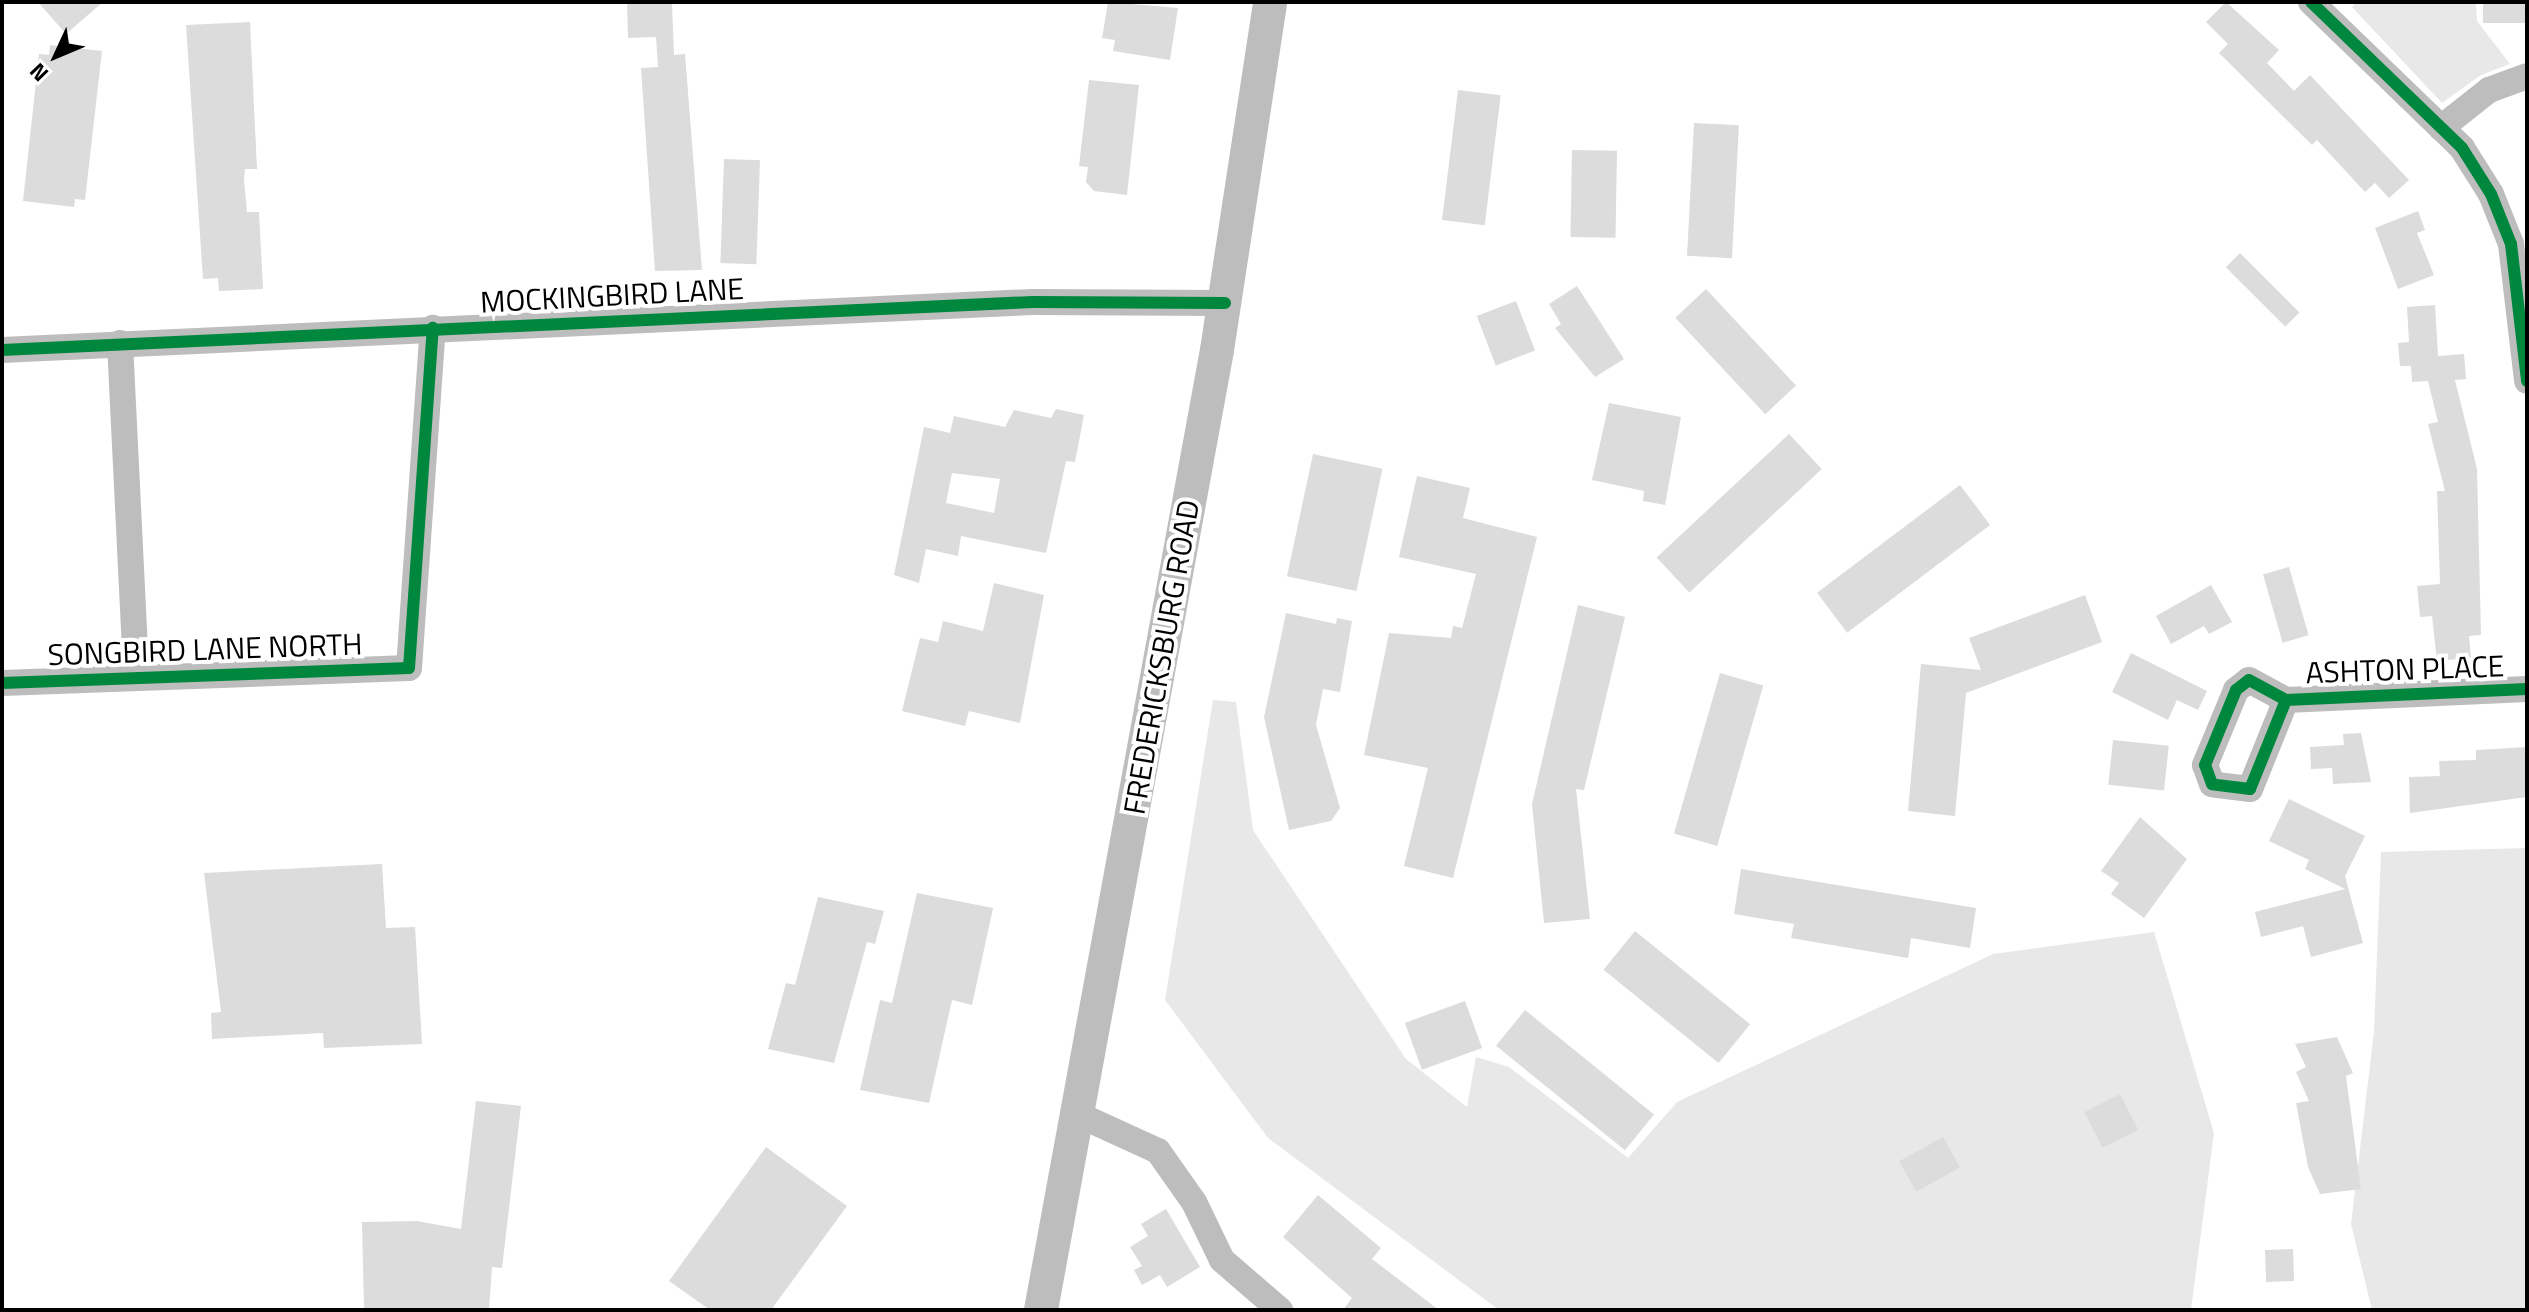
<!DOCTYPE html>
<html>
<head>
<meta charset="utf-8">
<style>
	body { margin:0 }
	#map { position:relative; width:2529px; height:1312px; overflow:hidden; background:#fff; font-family:"Titillium Web",sans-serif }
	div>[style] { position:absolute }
	.green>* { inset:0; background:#e8e8e8 }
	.building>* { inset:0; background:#dcdcdc; transform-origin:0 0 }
	.minor>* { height:26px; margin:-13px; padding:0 13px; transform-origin:13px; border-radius:13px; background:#bdbdbd }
	.major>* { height:34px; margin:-17px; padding:0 17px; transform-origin:17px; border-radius:17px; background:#bdbdbd }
	.cycleway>* { height:12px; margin:-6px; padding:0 6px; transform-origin:6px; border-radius:6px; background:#00873e }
	span { translate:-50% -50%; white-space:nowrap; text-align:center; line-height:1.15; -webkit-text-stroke:8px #fff; paint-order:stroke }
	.street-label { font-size:30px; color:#000 }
	.frame { position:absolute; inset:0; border:4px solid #000; pointer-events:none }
	.north { position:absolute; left:16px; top:16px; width:80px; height:80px; -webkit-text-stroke:6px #fff; paint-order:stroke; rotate:226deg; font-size:22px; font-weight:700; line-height:32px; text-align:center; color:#000 }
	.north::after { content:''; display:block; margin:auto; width:28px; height:36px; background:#000; clip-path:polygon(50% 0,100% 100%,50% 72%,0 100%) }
</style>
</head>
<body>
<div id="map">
	<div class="green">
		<i style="clip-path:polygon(2357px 2px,2476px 2px,2477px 21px,2510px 64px,2481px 75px,2442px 103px,2352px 7px)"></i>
		<i style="clip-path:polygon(1213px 700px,1236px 702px,1253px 830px,1406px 1059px,1467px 1107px,1476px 1057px,1509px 1067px,1628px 1158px,1677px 1102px,1993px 954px,2154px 932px,2214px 1133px,2191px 1310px,1499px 1310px,1268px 1138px,1165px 1000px)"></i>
		<i style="clip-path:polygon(2527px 848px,2527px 1310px,2372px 1310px,2351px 1224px,2374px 1032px,2381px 852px)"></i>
	</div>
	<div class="building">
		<i style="clip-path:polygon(38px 2px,103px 2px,66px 34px)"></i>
		<i style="clip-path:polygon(627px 2px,672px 2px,674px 55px,685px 54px,702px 270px,655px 271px,641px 68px,658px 67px,656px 37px,628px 38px)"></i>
		<i style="clip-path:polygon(1108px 2px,1178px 8px,1170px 60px,1113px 51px,1115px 40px,1102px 38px)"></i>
		<i style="clip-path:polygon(2226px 2px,2279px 50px,2267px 63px,2294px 91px,2310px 75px,2409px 180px,2389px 198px,2375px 183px,2365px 192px,2317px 140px,2312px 145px,2219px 53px,2228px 44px,2206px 22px)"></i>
		<i style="left:2483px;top:2px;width:44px;height:21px"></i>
		<i style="clip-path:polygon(250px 22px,257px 169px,245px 169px,244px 180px,247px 212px,259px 212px,263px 289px,219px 291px,218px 278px,203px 279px,186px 25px)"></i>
		<i style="clip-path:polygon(50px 45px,102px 51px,85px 200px,75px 199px,74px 207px,23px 201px,39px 54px,49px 55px)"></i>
		<i style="clip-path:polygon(1089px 80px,1139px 85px,1127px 195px,1094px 191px,1086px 182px,1088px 167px,1079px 166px)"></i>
		<i style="left:1458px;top:90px;width:43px;height:131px;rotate:7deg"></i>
		<i style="left:1694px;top:123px;width:45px;height:133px;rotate:3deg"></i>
		<i style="left:1572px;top:150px;width:45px;height:87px;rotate:1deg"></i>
		<i style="left:724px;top:159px;width:36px;height:104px;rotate:2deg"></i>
		<i style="clip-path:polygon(2418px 211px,2425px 230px,2417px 233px,2434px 275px,2398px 289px,2375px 228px)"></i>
		<i style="left:2240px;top:253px;width:84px;height:20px;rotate:45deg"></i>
		<i style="clip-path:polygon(1577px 286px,1624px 359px,1595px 377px,1555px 328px,1561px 324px,1549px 304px)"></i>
		<i style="left:1706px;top:289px;width:132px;height:42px;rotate:47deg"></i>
		<i style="left:1516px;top:301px;width:53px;height:42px;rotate:69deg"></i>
		<i style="clip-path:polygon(2435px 305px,2438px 356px,2464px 354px,2466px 379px,2455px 380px,2477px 469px,2481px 635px,2469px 636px,2471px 658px,2437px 661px,2432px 616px,2420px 617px,2417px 586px,2440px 584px,2437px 491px,2445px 491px,2428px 424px,2438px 422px,2428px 381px,2412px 382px,2411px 366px,2400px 366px,2398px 343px,2409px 342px,2407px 307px)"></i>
		<i style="clip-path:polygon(1609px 403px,1681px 417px,1665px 505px,1643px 501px,1644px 491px,1592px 480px)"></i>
		<i style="clip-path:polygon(evenodd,1056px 409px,1084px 415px,1075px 462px,1066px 461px,1046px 553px,961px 536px,958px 556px,926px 549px,919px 583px,894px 575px,924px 427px,950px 433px,954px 416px,1005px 427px,1014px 410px,1051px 418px,1056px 409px,952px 473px,1000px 479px,994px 513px,946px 503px,952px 473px)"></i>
		<i style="left:1789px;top:434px;width:48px;height:181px;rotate:47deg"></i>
		<i style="left:1313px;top:454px;width:71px;height:125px;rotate:12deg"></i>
		<i style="clip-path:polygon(1417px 476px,1470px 488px,1463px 518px,1537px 537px,1453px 878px,1404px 866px,1428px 768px,1364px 755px,1389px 633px,1451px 638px,1453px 626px,1462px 628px,1476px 574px,1399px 557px)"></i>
		<i style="left:1960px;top:485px;width:50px;height:179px;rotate:53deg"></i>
		<i style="left:2289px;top:567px;width:71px;height:27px;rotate:74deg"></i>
		<i style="clip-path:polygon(994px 583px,1044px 595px,1020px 723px,969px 711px,965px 726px,902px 711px,920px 638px,938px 642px,943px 621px,983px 631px)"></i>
		<i style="clip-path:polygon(2211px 585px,2232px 622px,2209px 634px,2204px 626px,2171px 644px,2156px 616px)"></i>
		<i style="clip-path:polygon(2085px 595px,2102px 642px,1966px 693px,1955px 816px,1908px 811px,1921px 664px,1981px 670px,1969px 638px)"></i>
		<i style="clip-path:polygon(1578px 605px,1625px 617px,1584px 790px,1576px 789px,1590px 919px,1544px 923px,1532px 804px)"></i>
		<i style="clip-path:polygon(1286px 613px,1336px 624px,1337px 618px,1352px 621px,1340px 692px,1323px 689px,1316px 725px,1340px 808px,1331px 821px,1289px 830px,1264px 717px)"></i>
		<i style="clip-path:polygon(2131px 653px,2207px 691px,2198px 710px,2177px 700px,2168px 720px,2112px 692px)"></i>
		<i style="left:1720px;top:673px;width:45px;height:167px;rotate:16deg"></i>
		<i style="clip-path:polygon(2361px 733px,2371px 782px,2333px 784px,2332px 768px,2311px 769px,2310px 747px,2344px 745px,2343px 734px)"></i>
		<i style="left:2113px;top:740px;width:56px;height:45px;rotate:6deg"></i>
		<i style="clip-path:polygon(2527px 747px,2527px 797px,2410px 813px,2409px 777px,2440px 776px,2439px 761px,2476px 760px,2476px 750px)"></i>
		<i style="clip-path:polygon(2289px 799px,2365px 836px,2345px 876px,2363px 943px,2311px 957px,2303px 926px,2261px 937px,2255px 912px,2345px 889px,2305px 869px,2309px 860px,2269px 841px)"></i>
		<i style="clip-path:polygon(2140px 817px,2187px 859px,2144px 918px,2111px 894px,2119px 883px,2101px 871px)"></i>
		<i style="clip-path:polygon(382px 864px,386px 928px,415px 927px,422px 1044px,324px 1048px,323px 1033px,212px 1039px,211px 1013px,221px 1012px,204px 873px)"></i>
		<i style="clip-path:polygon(1741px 869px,1976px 908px,1970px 948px,1911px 938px,1908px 958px,1791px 938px,1794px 924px,1734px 914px)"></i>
		<i style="clip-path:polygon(917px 893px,993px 908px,972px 1005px,952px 1000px,929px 1103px,860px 1090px,880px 1000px,892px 1003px)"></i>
		<i style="clip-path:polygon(818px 897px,884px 911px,875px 944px,867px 942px,834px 1063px,768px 1049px,786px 983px,795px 985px)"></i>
		<i style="left:1635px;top:931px;width:148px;height:50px;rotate:39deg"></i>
		<i style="left:1465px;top:1001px;width:50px;height:64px;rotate:70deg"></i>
		<i style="left:1525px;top:1010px;width:166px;height:46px;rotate:39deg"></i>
		<i style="clip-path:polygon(2337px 1037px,2353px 1073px,2346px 1076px,2361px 1189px,2320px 1194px,2308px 1167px,2296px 1103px,2309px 1101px,2296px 1072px,2306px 1067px,2295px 1044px)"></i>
		<i style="left:2120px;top:1094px;width:40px;height:40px;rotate:63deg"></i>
		<i style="clip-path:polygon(476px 1101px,521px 1106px,502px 1268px,492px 1267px,489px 1310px,364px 1308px,362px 1222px,417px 1221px,461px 1229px)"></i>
		<i style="left:1943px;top:1137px;width:35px;height:50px;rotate:61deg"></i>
		<i style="clip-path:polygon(766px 1147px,847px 1206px,771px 1310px,710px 1310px,669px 1281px)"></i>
		<i style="clip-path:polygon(1318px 1195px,1381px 1248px,1372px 1259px,1439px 1310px,1343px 1310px,1352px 1298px,1283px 1237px)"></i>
		<i style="clip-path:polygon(1166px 1209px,1200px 1267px,1167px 1287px,1160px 1275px,1142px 1285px,1134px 1270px,1142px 1266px,1130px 1247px,1148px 1236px,1141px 1224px)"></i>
		<i style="left:2293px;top:1249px;width:32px;height:28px;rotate:88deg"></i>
	</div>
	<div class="minor">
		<i style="left:2311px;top:2px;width:210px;rotate:44deg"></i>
		<i style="left:2462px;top:148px;width:54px;rotate:57.8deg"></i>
		<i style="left:2491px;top:194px;width:54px;rotate:68.2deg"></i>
		<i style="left:2511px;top:244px;width:138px;rotate:83.3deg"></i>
		<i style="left:2441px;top:128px;width:61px;rotate:-38.4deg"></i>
		<i style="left:2489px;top:90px;width:40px;rotate:-20.2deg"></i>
		<i style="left:120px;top:343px;width:333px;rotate:87.2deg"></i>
		<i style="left:2px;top:350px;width:1032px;rotate:-2.67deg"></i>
		<i style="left:1033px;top:302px;width:192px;rotate:0.3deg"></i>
		<i style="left:2px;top:683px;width:407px;rotate:-2.1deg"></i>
		<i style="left:409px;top:668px;width:341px;rotate:-86deg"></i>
		<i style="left:2286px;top:700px;width:96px;rotate:112deg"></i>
		<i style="left:2250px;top:789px;width:38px;rotate:-173deg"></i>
		<i style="left:2212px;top:784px;width:20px;rotate:-110deg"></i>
		<i style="left:2205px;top:765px;width:81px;rotate:-67.5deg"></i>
		<i style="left:2236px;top:690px;width:16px;rotate:-38deg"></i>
		<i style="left:2249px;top:680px;width:42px;rotate:28.4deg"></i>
		<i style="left:2286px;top:700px;width:241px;rotate:-2.6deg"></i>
		<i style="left:1077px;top:1114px;width:89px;rotate:24.6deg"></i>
		<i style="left:1158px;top:1151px;width:62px;rotate:54.8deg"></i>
		<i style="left:1194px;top:1202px;width:64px;rotate:64.2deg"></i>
		<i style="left:1222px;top:1260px;width:77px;rotate:40.8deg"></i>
	</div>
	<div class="major">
		<i style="left:1041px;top:1310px;width:976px;rotate:-79.61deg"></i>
		<i style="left:1217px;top:350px;width:352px;rotate:-81.3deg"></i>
	</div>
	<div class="cycleway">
		<i style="left:2311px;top:2px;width:210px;rotate:44deg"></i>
		<i style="left:2462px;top:148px;width:54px;rotate:57.8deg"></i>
		<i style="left:2491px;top:194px;width:54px;rotate:68.2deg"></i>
		<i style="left:2511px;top:244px;width:138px;rotate:83.3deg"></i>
		<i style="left:2px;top:350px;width:1032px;rotate:-2.67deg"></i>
		<i style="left:1033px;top:302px;width:192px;rotate:0.3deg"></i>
		<i style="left:2px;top:683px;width:407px;rotate:-2.1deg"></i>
		<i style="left:409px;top:668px;width:341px;rotate:-86deg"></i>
		<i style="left:2286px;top:700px;width:96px;rotate:112deg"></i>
		<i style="left:2250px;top:789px;width:38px;rotate:-173deg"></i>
		<i style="left:2212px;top:784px;width:20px;rotate:-110deg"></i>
		<i style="left:2205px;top:765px;width:81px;rotate:-67.5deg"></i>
		<i style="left:2236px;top:690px;width:16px;rotate:-38deg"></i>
		<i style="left:2249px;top:680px;width:42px;rotate:28.4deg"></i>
		<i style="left:2286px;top:700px;width:241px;rotate:-2.6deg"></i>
	</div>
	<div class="street-label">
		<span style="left:612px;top:295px;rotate:-3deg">MOCKINGBIRD LANE</span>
		<span style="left:205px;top:649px;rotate:-2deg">SONGBIRD LANE NORTH</span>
		<span style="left:1161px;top:657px;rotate:-80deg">FREDERICKSBURG ROAD</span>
		<span style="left:2405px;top:669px;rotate:-2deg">ASHTON PLACE</span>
	</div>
	<div class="frame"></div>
	<div class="north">N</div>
</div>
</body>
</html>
